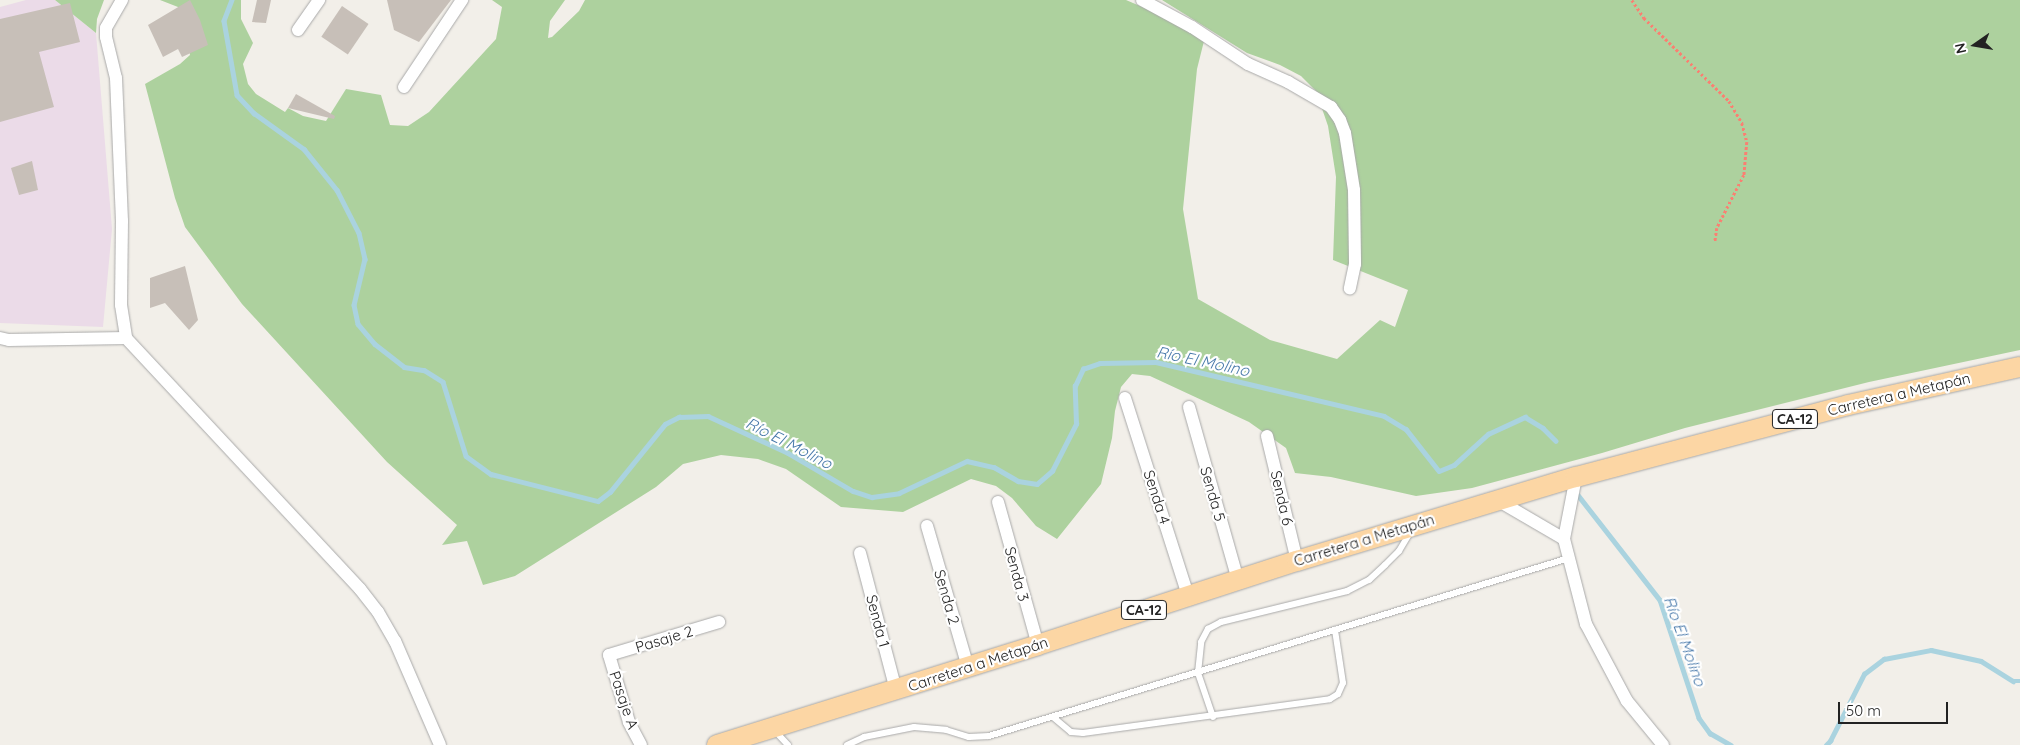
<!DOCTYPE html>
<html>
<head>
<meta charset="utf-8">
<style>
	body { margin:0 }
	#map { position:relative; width:2020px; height:745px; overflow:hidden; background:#f2efe9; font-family:Quicksand,sans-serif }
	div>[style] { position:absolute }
	.industrial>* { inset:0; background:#ebdbe8 }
	.forest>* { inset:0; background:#add19e }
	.stream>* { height:4.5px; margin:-2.25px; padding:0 2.25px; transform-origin:2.25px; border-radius:2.25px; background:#aad3df }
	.building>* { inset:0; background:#c7bfb8; transform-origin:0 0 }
	.path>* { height:2.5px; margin-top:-1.25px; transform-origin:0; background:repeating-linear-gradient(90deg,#fa8072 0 2.5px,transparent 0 5px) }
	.roads { filter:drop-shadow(0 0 1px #a9a9a9) drop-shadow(0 0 1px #a9a9a9) }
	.service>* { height:6px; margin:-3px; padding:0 3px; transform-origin:3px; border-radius:3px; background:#fff }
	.minor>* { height:12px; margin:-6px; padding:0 6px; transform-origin:6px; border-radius:6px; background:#fff }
	.primary>* { height:20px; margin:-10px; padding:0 10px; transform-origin:10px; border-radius:10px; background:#fcd6a4 }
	span { translate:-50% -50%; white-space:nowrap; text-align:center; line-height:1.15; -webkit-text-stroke:4.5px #fff; paint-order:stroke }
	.shield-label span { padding:1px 4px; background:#fff; border:1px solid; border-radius:4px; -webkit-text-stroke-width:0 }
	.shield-label { font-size:14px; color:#222; font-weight:700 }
	.street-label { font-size:15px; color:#222 }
	.water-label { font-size:16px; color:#4a7aab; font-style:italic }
	.north { position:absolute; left:1950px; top:20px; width:50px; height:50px; -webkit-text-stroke:4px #fff; paint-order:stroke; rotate:257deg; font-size:14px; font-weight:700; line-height:20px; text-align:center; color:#222 }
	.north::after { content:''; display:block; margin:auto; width:18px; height:22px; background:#222; clip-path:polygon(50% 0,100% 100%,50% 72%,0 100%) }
	.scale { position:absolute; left:1838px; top:702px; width:110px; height:22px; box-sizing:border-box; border:2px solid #222; border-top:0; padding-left:6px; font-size:15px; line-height:18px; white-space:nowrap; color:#222; -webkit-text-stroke:4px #fff; paint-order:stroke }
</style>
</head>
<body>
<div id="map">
	<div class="industrial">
		<i style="clip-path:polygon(26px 0,55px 0,96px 33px,112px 229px,103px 327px,0 323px,0 7px)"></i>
	</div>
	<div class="forest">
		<i style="clip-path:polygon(55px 0,104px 0,97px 19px,96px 33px)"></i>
		<i style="clip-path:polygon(160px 0,241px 0,241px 19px,253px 43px,243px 64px,248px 84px,256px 94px,285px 112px,288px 108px,303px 116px,326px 121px,346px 89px,381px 95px,390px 125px,408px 126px,429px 112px,496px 39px,502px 7px,492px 0,565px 0,550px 21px,548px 38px,552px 37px,579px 11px,585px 0,1126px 0,1161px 15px,1204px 41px,1197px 69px,1183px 209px,1198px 299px,1270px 340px,1337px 359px,1380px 320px,1395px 327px,1408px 290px,1333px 260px,1336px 177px,1328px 126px,1316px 91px,1301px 76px,1280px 65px,1247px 53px,1162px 0,2020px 0,2020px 350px,1869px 382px,1685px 428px,1602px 453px,1472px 488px,1416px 496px,1331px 477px,1295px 473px,1286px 448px,1249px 422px,1150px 376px,1132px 374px,1121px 387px,1115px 411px,1112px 438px,1101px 484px,1057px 539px,1036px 526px,1012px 498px,996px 486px,971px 479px,903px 512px,841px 507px,786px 469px,758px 459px,721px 455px,683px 464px,656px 487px,515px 576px,483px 585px,467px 541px,442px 545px,457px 525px,387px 462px,242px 304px,185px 227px,175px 198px,145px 84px,180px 64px,190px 55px,185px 25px,178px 7px)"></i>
	</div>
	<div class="stream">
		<i style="left:232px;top:0;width:22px;rotate:111deg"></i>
		<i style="left:224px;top:21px;width:75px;rotate:80deg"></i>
		<i style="left:237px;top:95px;width:25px;rotate:47deg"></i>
		<i style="left:254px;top:113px;width:62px;rotate:35.8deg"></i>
		<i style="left:304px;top:149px;width:53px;rotate:51.2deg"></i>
		<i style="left:337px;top:190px;width:48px;rotate:62.9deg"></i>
		<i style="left:359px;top:233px;width:27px;rotate:77deg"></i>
		<i style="left:365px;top:259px;width:47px;rotate:103.4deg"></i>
		<i style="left:354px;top:305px;width:19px;rotate:78deg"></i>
		<i style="left:358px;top:324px;width:26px;rotate:50deg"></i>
		<i style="left:375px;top:344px;width:37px;rotate:38deg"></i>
		<i style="left:404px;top:367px;width:20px;rotate:9deg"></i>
		<i style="left:424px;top:370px;width:22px;rotate:32deg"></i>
		<i style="left:443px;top:382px;width:77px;rotate:72.7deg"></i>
		<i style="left:466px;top:456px;width:31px;rotate:36deg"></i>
		<i style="left:491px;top:474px;width:110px;rotate:14.2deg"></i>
		<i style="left:598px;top:501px;width:15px;rotate:-37deg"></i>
		<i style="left:610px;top:492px;width:87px;rotate:-51deg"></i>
		<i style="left:665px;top:424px;width:16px;rotate:-27deg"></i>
		<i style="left:679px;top:417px;width:29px;rotate:-2deg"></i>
		<i style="left:708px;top:416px;width:88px;rotate:24.8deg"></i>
		<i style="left:788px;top:453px;width:75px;rotate:30.3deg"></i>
		<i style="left:853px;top:491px;width:20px;rotate:18deg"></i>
		<i style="left:872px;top:497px;width:27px;rotate:-8deg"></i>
		<i style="left:899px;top:493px;width:75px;rotate:-25.2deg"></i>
		<i style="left:967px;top:461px;width:28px;rotate:13deg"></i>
		<i style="left:994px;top:467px;width:28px;rotate:30deg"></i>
		<i style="left:1018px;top:481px;width:19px;rotate:9deg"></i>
		<i style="left:1037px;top:484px;width:20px;rotate:-41deg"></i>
		<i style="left:1052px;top:471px;width:53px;rotate:-62.9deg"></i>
		<i style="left:1076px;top:424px;width:38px;rotate:-92deg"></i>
		<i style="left:1075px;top:386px;width:19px;rotate:-65deg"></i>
		<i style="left:1083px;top:369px;width:18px;rotate:-19deg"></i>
		<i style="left:1100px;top:363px;width:56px;rotate:-1deg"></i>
		<i style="left:1156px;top:362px;width:234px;rotate:13.3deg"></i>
		<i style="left:1384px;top:416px;width:26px;rotate:31deg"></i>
		<i style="left:1406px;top:429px;width:53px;rotate:51.8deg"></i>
		<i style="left:1439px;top:471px;width:16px;rotate:-22deg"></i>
		<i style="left:1454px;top:465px;width:46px;rotate:-42.4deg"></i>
		<i style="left:1488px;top:434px;width:41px;rotate:-24.7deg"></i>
		<i style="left:1525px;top:417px;width:21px;rotate:31deg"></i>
		<i style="left:1543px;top:428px;width:18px;rotate:45deg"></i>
		<i style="left:1578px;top:495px;width:133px;rotate:52deg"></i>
		<i style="left:1660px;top:600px;width:124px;rotate:71.7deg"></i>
		<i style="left:1699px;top:718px;width:19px;rotate:54deg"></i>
		<i style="left:1710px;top:733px;width:24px;rotate:30deg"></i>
		<i style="left:1826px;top:745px;width:6px;rotate:-45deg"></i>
		<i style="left:1830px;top:741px;width:75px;rotate:-63.1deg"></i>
		<i style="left:1864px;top:674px;width:25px;rotate:-37deg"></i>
		<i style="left:1884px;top:659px;width:48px;rotate:-10.8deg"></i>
		<i style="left:1931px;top:650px;width:51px;rotate:12.4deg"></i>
		<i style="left:1981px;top:661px;width:38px;rotate:32deg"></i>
		<i style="left:2013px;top:681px;width:7px"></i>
	</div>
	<div class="building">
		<i style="clip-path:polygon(190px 0,200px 20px,208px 45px,182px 57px,178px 49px,163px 57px,148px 25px)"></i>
		<i style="clip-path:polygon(257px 0,271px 0,266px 23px,252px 22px)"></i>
		<i style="clip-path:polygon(387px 0,451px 0,419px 42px,394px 30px)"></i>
		<i style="clip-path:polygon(70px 3px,80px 42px,39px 52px,54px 107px,0 122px,0 19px)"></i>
		<i style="left:342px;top:6px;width:32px;height:37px;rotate:34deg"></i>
		<i style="clip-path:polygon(296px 94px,335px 116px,334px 119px,288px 108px)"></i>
		<i style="clip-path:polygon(32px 161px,38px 190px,19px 195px,11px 168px)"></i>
		<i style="clip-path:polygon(185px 266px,198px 320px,189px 330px,165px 303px,150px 308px,150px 278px)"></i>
	</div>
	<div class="path">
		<i style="left:1632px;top:0;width:22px;rotate:56deg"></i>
		<i style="left:1644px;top:18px;width:119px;rotate:44.3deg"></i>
		<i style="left:1729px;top:101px;width:26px;rotate:59deg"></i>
		<i style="left:1742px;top:123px;width:20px;rotate:75deg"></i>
		<i style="left:1747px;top:142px;width:33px;rotate:95deg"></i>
		<i style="left:1744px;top:175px;width:59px;rotate:117deg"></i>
		<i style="left:1717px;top:228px;width:14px;rotate:98deg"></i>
	</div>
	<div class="roads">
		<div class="service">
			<i style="left:1053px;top:717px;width:23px;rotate:40deg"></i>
			<i style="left:1071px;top:732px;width:12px;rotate:5deg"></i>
			<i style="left:1083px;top:733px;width:249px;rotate:-7.8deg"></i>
			<i style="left:1330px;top:699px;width:9px;rotate:-32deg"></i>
			<i style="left:1338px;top:694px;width:12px;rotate:-66deg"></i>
			<i style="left:1343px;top:683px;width:54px;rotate:-98.6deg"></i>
			<i style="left:1213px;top:717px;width:46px;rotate:-108.8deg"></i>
			<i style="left:1198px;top:673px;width:31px;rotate:-84deg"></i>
			<i style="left:1201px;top:642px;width:15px;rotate:-62deg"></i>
			<i style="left:1208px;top:629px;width:15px;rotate:-28deg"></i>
			<i style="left:1221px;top:622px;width:130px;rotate:-13.8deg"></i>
			<i style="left:1347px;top:591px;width:25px;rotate:-27deg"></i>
			<i style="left:1369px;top:580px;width:22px;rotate:-43deg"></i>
			<i style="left:1385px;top:565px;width:20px;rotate:-45deg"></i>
			<i style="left:1399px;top:551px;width:23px;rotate:-59deg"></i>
			<i style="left:775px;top:731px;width:19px;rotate:47deg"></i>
			<i style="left:847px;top:745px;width:19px;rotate:-25deg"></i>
			<i style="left:864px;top:737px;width:51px;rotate:-11.3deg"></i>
			<i style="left:914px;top:727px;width:32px;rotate:5deg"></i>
			<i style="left:946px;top:730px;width:24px;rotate:17deg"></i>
			<i style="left:969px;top:737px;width:20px;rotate:-3deg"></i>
			<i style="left:989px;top:736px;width:607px;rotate:-17.06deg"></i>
		</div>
		<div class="minor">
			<i style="left:122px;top:0;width:32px;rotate:120deg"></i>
			<i style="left:106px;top:28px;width:9px;rotate:90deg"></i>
			<i style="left:106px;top:37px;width:42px;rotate:76.3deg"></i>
			<i style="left:116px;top:78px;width:143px;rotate:87.6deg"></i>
			<i style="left:122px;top:221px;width:84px;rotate:90.7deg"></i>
			<i style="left:121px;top:305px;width:33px;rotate:81deg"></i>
			<i style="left:126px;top:338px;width:343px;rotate:47deg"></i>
			<i style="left:360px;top:589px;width:29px;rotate:52deg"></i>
			<i style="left:378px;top:612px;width:34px;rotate:60deg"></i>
			<i style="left:395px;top:641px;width:113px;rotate:66.6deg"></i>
			<i style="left:1142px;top:0;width:57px;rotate:28.4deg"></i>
			<i style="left:1192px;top:27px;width:67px;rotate:33.5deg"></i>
			<i style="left:1248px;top:64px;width:44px;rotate:24.2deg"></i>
			<i style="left:1288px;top:82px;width:50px;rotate:30.2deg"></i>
			<i style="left:1331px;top:107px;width:16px;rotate:55deg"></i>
			<i style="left:1340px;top:120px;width:14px;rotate:69deg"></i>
			<i style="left:1345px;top:133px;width:58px;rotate:81deg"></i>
			<i style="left:1354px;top:190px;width:74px;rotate:89.2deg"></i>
			<i style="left:1355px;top:264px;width:25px;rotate:102deg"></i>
			<i style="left:298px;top:30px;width:37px;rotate:-55deg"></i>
			<i style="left:404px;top:87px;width:105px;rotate:-56.3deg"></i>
			<i style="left:0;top:338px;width:9px;rotate:13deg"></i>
			<i style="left:9px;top:340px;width:117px;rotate:-1deg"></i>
			<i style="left:1125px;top:398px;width:208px;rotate:72.3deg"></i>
			<i style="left:1189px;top:407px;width:180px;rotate:74.2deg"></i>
			<i style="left:1267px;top:436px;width:129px;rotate:76.5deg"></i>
			<i style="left:1576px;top:477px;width:63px;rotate:101deg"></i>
			<i style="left:1564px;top:539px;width:88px;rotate:75.5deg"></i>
			<i style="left:1586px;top:624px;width:87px;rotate:62deg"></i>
			<i style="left:1627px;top:701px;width:57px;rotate:50.7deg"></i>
			<i style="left:1499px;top:501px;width:75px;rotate:30.3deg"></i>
			<i style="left:998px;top:502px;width:148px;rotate:74.4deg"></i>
			<i style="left:927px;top:526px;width:147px;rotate:73.8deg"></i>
			<i style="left:860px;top:553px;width:142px;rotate:75.3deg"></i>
			<i style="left:641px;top:745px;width:26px;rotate:-118deg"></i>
			<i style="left:629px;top:722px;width:70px;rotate:-106.6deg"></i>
			<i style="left:609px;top:655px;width:115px;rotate:-16.7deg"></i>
		</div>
		<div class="primary">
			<i style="left:717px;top:745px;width:336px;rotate:-17.3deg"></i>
			<i style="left:1038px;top:645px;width:272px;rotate:-18deg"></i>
			<i style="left:1297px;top:561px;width:291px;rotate:-16.8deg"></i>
			<i style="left:1576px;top:477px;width:281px;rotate:-14.8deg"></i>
			<i style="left:1848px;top:405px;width:176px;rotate:-12.5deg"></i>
		</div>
	</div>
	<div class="shield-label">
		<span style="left:1795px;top:419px">CA-12</span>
		<span style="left:1144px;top:610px">CA-12</span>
	</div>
	<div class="street-label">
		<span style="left:1899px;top:394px;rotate:-13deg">Carretera a Metapán</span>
		<span style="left:1213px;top:494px;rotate:74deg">Senda 5</span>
		<span style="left:1157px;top:497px;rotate:72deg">Senda 4</span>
		<span style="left:1282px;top:498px;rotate:77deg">Senda 6</span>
		<span style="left:1364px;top:540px;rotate:-17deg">Carretera a Metapán</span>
		<span style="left:1017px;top:574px;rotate:75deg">Senda 3</span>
		<span style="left:947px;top:597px;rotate:74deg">Senda 2</span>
		<span style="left:878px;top:621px;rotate:75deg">Senda 1</span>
		<span style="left:664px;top:639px;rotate:-17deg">Pasaje 2</span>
		<span style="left:978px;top:664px;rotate:-18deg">Carretera a Metapán</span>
		<span style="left:624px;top:700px;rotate:71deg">Pasaje A</span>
	</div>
	<div class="water-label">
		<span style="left:1203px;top:361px;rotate:12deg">Río El Molino</span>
		<span style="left:789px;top:443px;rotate:27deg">Río El Molino</span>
		<span style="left:1685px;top:641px;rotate:70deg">Río El Molino</span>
	</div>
	<div class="north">N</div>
	<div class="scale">50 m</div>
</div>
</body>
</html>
